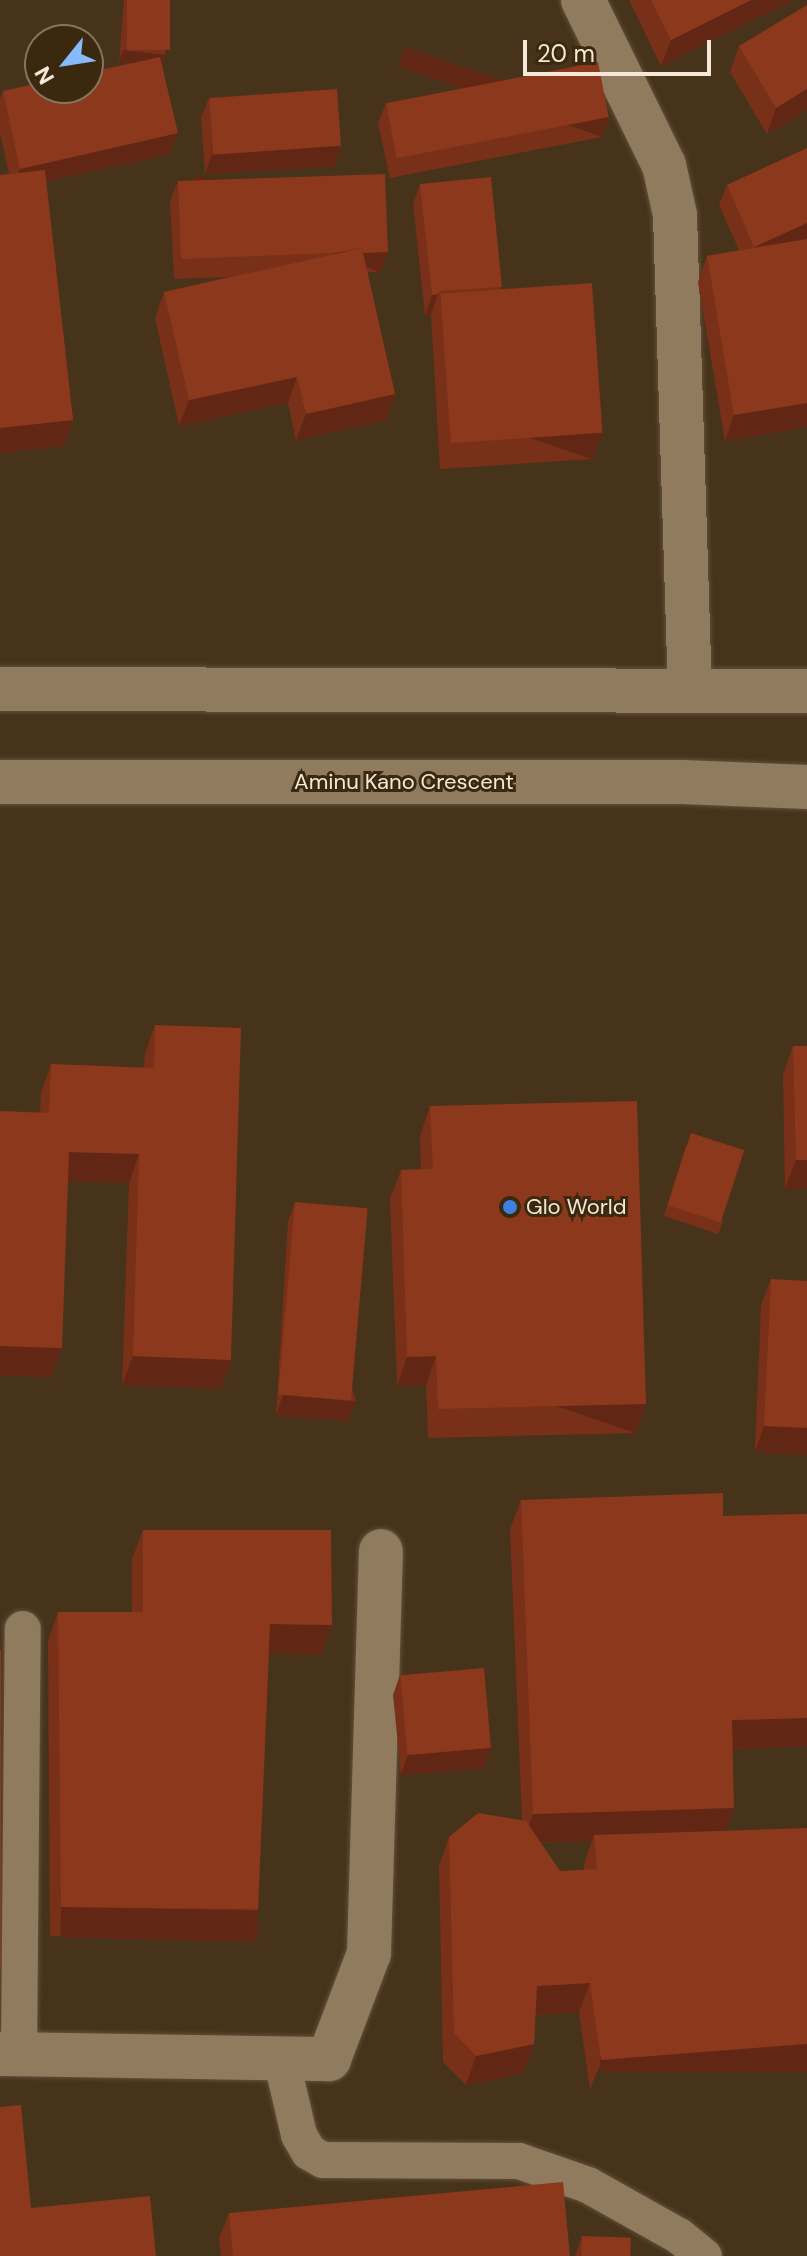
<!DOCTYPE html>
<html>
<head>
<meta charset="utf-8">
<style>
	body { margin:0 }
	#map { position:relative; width:807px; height:2256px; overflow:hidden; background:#46331a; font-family:"DM Sans",sans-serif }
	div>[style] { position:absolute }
	.roads { filter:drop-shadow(0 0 2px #60503a) drop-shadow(0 0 2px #60503a) }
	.lane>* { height:36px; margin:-18px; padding:0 18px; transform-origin:18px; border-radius:18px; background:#907b5f }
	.street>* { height:44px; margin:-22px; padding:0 22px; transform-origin:22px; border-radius:22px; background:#907b5f }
	.secondary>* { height:44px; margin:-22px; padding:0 22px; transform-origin:22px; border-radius:22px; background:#907b5f }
	.wall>* { inset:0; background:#783019 }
	.shaded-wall>* { inset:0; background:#612714; transform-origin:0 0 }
	.building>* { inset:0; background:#8b381d; transform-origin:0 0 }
	.dots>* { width:22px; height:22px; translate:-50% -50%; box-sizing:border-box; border:4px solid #3b290f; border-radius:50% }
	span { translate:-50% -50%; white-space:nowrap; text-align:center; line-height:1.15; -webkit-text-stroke:6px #3b290f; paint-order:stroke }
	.street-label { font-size:22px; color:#f4e8d9 }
	.poi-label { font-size:22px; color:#f4e8d9 }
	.left { translate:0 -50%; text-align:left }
	.north { position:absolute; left:24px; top:24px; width:80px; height:80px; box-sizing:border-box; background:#3b290f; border:2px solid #857560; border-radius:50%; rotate:240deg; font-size:22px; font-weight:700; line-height:32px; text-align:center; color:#f4e8d9 }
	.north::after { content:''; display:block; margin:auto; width:28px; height:36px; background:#87bbfb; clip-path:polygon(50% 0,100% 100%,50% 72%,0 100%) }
	.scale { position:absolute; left:523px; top:40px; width:188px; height:36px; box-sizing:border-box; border:4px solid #f4e8d9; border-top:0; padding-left:10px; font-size:24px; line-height:28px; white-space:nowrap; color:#f4e8d9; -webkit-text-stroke:6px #3b290f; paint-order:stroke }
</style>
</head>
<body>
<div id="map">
	<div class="roads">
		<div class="lane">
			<i style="left:19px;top:2054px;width:425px;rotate:-89.5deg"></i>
			<i style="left:281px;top:2058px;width:79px;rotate:76.8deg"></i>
			<i style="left:299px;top:2135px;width:20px;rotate:60deg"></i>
			<i style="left:309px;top:2152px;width:16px;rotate:30deg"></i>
			<i style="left:323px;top:2160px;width:196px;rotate:0.3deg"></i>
			<i style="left:519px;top:2161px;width:73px;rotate:19.2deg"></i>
			<i style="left:588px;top:2185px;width:104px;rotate:29.3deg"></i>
			<i style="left:679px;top:2236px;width:32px;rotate:39deg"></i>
		</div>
		<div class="street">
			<i style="left:583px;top:0;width:184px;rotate:63.9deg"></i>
			<i style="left:664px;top:165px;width:51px;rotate:77.6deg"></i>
			<i style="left:675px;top:215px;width:474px;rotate:88.2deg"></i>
			<i style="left:0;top:2054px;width:329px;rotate:0.9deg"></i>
			<i style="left:329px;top:2059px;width:113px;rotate:-69.3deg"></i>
			<i style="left:369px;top:1953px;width:402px;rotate:-88.3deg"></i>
		</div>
		<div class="secondary">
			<i style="left:0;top:689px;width:807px;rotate:0.14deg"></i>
			<i style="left:0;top:782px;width:682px"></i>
			<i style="left:682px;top:782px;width:125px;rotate:2.3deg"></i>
		</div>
	</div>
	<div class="wall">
		<i style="clip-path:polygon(124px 0,170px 0,165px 55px,162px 64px,170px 154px,46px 181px,73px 420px,64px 446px,0 453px,0 175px,9px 174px,0 133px,0 99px,3px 91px,131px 63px,119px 62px)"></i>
		<i style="clip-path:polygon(629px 0,794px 0,661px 66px)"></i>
		<i style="clip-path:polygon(739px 46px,807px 110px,767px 134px,730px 72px)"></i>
		<i style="clip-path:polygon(209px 98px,334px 167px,205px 174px,201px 118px)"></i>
		<i style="clip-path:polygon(386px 103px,609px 117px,602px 137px,390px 178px,378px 123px)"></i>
		<i style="clip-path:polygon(807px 148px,807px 427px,725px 441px,698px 282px,707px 256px,739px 250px,719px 205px,727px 185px)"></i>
		<i style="clip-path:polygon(178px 181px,388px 252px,380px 272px,367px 272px,395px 394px,386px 420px,296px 440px,288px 403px,179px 426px,155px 318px,164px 292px,228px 277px,174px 279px,170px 201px)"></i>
		<i style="clip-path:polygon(420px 184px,501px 288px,593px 459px,440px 469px,431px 315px,425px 316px,413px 204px)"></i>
		<i style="clip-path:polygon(155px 1025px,231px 1360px,221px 1389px,122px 1385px,129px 1183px,68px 1181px,51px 1377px,0 1375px,0 1111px,40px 1113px,41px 1093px,51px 1064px,144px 1068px,145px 1054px)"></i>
		<i style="clip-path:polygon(793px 1046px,807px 1046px,807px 1188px,785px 1189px,783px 1075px)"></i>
		<i style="clip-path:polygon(430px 1106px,646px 1404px,636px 1433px,428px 1438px,426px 1385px,397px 1386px,390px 1199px,401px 1170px,421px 1169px,420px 1136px)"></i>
		<i style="clip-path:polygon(686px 1145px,723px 1222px,718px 1234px,664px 1216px)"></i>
		<i style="clip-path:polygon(295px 1202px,356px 1401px,348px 1421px,276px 1415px,288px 1222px)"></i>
		<i style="clip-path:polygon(771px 1279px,807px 1455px,755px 1452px,761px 1305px)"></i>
		<i style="clip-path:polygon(evenodd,521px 1500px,723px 1516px,807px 1514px,807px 1746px,733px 1749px,590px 2089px,579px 2012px,535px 2015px,534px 2044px,523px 2073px,466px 2085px,443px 2062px,439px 1866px,449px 1837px,522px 1820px,510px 1529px,521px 1500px,592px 1841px,584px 1864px,584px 1870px,560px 1871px,541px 1843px,592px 1841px)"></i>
		<i style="clip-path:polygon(143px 1530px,332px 1625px,321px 1654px,269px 1653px,258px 1909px,248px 1938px,50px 1936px,48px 1641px,58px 1612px,132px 1612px,132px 1559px)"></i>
		<i style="clip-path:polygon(400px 1675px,491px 1748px,484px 1768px,401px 1775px,393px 1695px)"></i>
		<i style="clip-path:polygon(229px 2213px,570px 2256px,221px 2256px,219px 2239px)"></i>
		<i style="clip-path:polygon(582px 2236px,630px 2256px,575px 2256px)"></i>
	</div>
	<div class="shaded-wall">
		<i style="clip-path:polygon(751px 0,794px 0,661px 66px,671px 40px)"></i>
		<i style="clip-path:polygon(123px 50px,165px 55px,161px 66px,119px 62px)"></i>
		<i style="clip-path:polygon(807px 89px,807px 110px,767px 134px,776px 108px)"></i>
		<i style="left:609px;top:117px;width:21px;height:216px;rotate:109deg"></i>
		<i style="clip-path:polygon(178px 133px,170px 154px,12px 189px,20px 169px)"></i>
		<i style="clip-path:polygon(341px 146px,334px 167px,205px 174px,212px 154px)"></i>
		<i style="clip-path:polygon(807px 223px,807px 240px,754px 247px)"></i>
		<i style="left:388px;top:252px;width:22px;height:207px;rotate:112deg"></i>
		<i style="clip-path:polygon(438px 294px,431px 315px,425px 316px,432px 295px)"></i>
		<i style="clip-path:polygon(297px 377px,288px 403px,179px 426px,189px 400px)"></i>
		<i style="clip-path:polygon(395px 394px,386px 420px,296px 440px,306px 414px)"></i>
		<i style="clip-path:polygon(807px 403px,807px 427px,725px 441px,734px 415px)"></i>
		<i style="clip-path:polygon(73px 420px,64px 446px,0 453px,0 428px)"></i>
		<i style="left:602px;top:433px;width:28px;height:153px;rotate:109deg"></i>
		<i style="clip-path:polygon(69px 1152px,139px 1154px,129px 1183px,59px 1181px)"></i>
		<i style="clip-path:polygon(796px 1160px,807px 1160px,807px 1188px,785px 1189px)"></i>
		<i style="clip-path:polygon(0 1346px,62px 1348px,51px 1377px,0 1375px)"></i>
		<i style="clip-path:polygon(133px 1356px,231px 1360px,221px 1389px,122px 1385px)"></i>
		<i style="clip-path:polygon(436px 1356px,426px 1385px,397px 1386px,407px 1357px)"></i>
		<i style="clip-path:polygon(283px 1395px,356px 1401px,348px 1421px,276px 1415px)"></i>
		<i style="left:646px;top:1404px;width:31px;height:208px;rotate:109deg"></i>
		<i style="clip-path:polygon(764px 1426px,807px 1428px,807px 1455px,755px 1452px)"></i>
		<i style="clip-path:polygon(270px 1624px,332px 1625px,321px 1654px,260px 1653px)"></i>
		<i style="clip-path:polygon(807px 1718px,807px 1746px,721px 1749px,732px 1720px)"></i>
		<i style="clip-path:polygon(491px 1748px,484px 1768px,401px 1775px,408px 1755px)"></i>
		<i style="clip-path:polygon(734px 1808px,724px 1837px,594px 1835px,592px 1841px,523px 1843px,533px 1814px)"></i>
		<i style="left:61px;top:1907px;width:197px;height:31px;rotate:1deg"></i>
		<i style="clip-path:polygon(590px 1983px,579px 2012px,526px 2015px,537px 1986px)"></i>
		<i style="clip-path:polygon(534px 2044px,523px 2073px,466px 2085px,476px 2056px)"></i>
		<i style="left:807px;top:2044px;width:28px;height:207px;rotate:90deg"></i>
	</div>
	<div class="building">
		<i style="left:127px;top:0;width:43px;height:50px"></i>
		<i style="clip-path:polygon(651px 0,751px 0,671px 40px)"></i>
		<i style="clip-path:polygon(807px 5px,807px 89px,776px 108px,739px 46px)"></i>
		<i style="clip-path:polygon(160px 57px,178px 133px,20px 169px,3px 91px,40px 83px,40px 88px,88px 88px,88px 73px)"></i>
		<i style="left:598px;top:62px;width:56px;height:216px;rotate:79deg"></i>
		<i style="left:337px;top:89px;width:57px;height:128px;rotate:86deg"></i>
		<i style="clip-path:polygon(807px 148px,807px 223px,754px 247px,727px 185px)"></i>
		<i style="clip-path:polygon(45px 170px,73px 420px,0 428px,0 175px)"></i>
		<i style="clip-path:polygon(385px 174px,388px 252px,363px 253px,362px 248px,336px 253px,181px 259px,178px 181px)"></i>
		<i style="clip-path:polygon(491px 177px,502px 287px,440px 291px,438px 294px,432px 295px,420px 184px)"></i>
		<i style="clip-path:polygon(807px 239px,807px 403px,734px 415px,707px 256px)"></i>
		<i style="clip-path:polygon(362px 248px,395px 394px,306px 414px,297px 377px,189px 400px,164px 292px)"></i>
		<i style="left:592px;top:283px;width:150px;height:152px;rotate:86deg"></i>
		<i style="clip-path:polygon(155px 1025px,241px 1028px,231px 1360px,133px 1356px,139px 1154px,69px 1152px,62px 1348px,0 1346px,0 1111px,49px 1113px,51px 1064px,154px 1068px)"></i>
		<i style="clip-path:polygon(793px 1046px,807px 1046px,807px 1160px,796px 1160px)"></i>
		<i style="clip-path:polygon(637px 1101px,646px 1404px,438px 1409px,436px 1356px,407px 1357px,401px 1170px,433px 1169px,430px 1106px)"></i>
		<i style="left:691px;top:1133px;width:56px;height:76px;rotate:18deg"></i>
		<i style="left:295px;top:1202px;width:73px;height:193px;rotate:5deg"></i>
		<i style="clip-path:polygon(771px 1279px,807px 1281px,807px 1428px,764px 1426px)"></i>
		<i style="clip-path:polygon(723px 1493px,723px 1516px,807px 1514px,807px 1718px,732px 1720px,734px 1808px,533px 1814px,521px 1500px)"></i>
		<i style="clip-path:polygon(143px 1530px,331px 1530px,332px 1625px,270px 1624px,258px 1909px,61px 1907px,58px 1612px,143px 1612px)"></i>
		<i style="left:0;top:1650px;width:1px;height:322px"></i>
		<i style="left:484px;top:1668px;width:80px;height:84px;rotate:85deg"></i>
		<i style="clip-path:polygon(478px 1813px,526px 1821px,560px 1871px,597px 1869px,594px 1835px,807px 1828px,807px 2044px,601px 2060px,590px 1983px,537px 1986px,534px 2044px,476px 2056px,454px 2033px,449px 1837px)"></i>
		<i style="clip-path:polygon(21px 2105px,31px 2208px,150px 2196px,156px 2256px,0 2256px,0 2107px)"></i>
		<i style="clip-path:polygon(563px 2182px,570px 2256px,233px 2256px,229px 2213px)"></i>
		<i style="left:582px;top:2236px;width:49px;height:20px;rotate:2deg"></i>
	</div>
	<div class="dots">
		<i style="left:510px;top:1207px;background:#3f7fe0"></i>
	</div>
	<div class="street-label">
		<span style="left:404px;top:782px">Aminu Kano Crescent</span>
	</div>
	<div class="poi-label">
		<span class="left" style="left:526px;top:1207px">Glo World</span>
	</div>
	<div class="north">N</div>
	<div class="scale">20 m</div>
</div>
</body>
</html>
